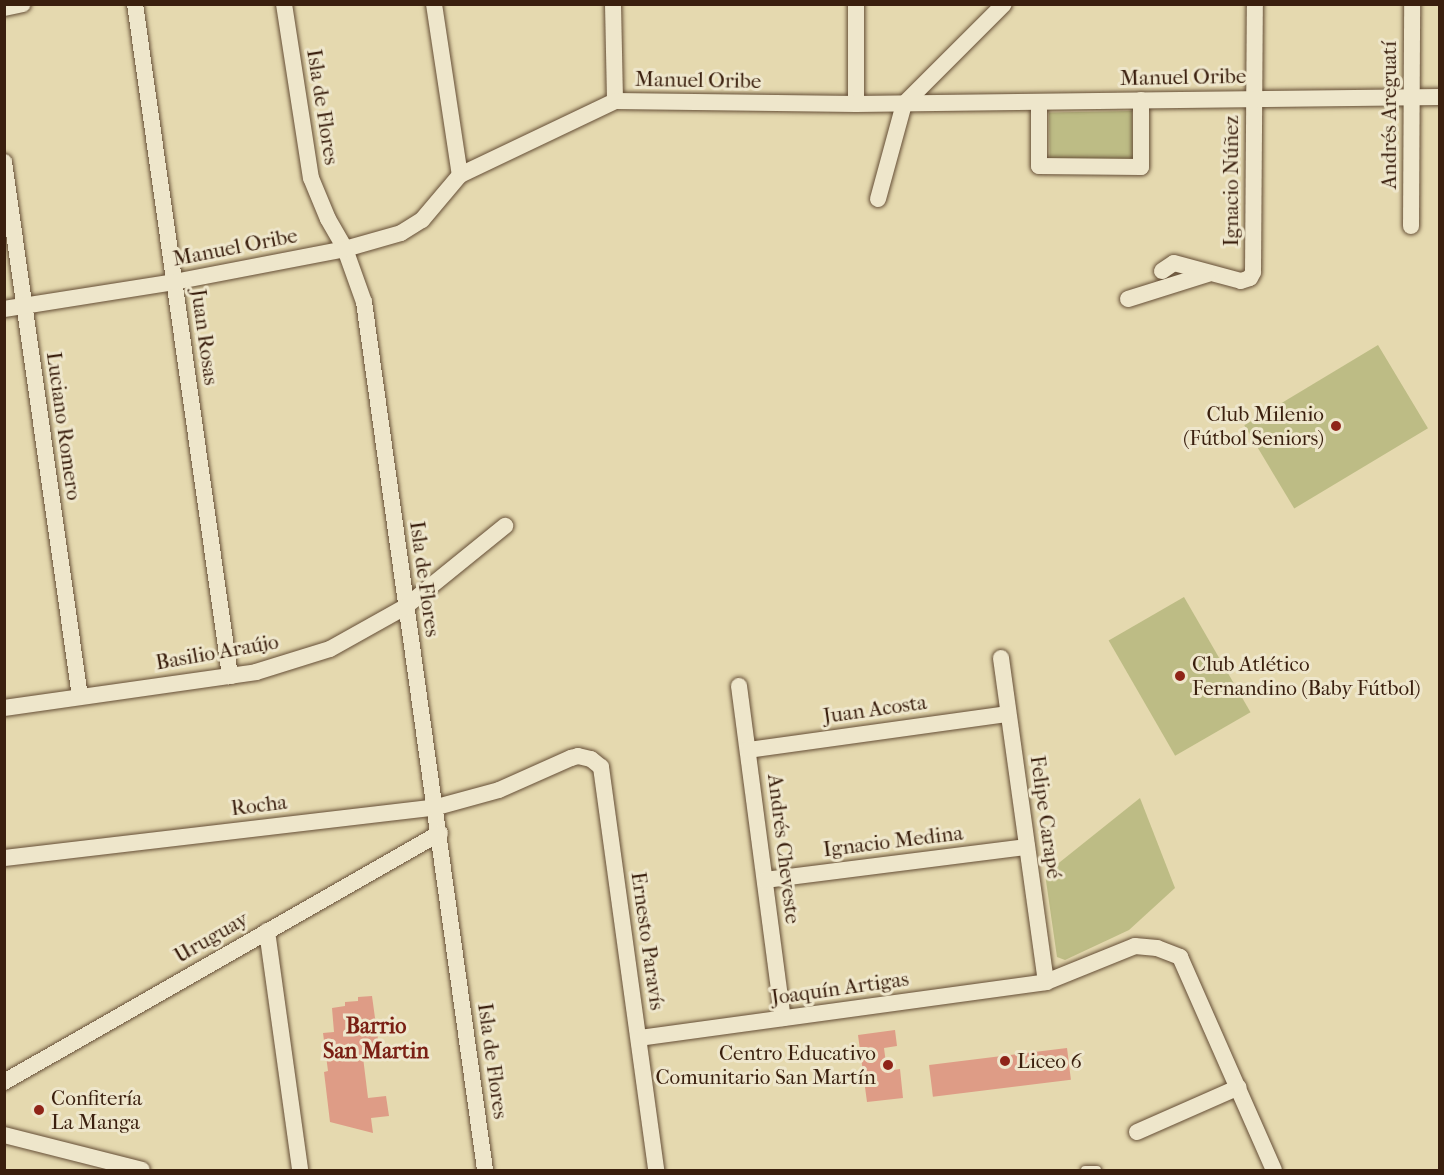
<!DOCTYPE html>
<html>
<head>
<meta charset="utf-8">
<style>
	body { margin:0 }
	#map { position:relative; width:1444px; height:1175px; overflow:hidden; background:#e5d9af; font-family:"IM FELL French Canon",serif }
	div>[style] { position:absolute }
	.green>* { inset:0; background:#bdbc85; transform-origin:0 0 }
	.building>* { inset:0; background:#de9c86; transform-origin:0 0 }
	.roads { filter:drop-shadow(0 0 2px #654e36) drop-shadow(0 0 2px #654e36) }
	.lane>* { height:8px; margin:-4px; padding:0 4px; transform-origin:4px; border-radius:4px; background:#eee6cb }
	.street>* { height:16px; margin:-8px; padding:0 8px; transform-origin:8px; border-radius:8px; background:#eee6cb }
	.dots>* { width:16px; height:16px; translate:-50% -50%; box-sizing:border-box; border:3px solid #eee6cb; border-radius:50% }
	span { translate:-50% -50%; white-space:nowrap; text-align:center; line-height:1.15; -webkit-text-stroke:6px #eee6cb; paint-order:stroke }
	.street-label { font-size:21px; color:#3a1f0e }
	.poi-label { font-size:21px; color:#3a1f0e }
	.right { translate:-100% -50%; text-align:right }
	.left { translate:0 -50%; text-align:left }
	.neighbourhood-label { font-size:22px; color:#7a1f14; font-weight:700 }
	.frame { position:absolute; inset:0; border:6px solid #3a1f0e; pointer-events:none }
</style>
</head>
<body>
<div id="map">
	<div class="green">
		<i style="left:1132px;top:111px;width:48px;height:83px;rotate:89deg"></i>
		<i style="left:1378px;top:345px;width:97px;height:156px;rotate:59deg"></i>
		<i style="left:1184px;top:597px;width:133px;height:87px;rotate:60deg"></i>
		<i style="clip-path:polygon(1140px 798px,1175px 888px,1129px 930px,1065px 960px,1057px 957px,1045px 874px)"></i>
	</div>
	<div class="building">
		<i style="clip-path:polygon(372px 996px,379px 1047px,362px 1049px,368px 1098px,386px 1096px,389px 1116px,371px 1118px,373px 1133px,330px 1122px,324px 1072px,328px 1071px,323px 1033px,334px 1032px,332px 1008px,345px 1006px,345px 1002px,358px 1001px,358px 997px)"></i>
		<i style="clip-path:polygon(895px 1030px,897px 1046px,884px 1048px,887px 1071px,900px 1069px,903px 1098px,867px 1102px,858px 1035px)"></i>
		<i style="left:1067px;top:1048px;width:32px;height:139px;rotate:83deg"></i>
	</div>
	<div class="roads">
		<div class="lane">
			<i style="left:1085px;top:1170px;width:12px"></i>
		</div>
		<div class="street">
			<i style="left:135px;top:4px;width:679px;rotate:81.95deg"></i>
			<i style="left:284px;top:4px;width:176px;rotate:81.2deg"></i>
			<i style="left:311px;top:178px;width:44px;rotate:67.5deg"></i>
			<i style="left:328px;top:219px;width:34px;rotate:60deg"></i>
			<i style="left:345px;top:249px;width:56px;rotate:70.3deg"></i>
			<i style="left:364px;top:302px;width:876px;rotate:82.06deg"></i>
			<i style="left:434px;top:4px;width:173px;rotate:81.4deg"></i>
			<i style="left:613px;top:4px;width:97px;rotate:88.8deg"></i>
			<i style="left:4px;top:8px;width:19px;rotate:-12deg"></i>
			<i style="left:1039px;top:102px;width:64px;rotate:90deg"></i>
			<i style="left:1039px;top:166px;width:102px;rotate:0.6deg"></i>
			<i style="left:1141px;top:167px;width:67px;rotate:-90deg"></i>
			<i style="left:856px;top:104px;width:100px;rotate:-90deg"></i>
			<i style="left:4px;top:162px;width:540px;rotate:81.91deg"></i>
			<i style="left:878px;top:199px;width:98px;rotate:-74.7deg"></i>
			<i style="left:904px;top:104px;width:141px;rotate:-45deg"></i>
			<i style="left:1411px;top:226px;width:222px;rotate:-89.7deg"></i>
			<i style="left:1162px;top:271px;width:14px;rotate:-34deg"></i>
			<i style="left:1174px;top:263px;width:69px;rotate:15deg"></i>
			<i style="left:1241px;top:281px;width:9px;rotate:-18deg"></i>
			<i style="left:1250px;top:278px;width:7px;rotate:-63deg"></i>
			<i style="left:1253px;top:272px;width:268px;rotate:-89.6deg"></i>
			<i style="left:1128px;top:299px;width:84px;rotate:-17.4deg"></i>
			<i style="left:4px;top:309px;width:172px;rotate:-9deg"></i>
			<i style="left:174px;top:282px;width:174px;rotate:-10.9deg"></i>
			<i style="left:345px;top:249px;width:58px;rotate:-15.9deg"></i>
			<i style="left:401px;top:233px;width:25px;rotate:-32deg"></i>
			<i style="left:422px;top:220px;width:59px;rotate:-49.8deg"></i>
			<i style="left:460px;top:175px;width:172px;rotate:-25.5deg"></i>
			<i style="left:615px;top:101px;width:241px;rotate:0.7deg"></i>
			<i style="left:856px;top:104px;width:584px;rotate:-0.69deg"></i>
			<i style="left:1001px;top:658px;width:327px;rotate:82.1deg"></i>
			<i style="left:739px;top:686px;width:335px;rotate:82.5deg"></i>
			<i style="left:4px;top:708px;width:255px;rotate:-8.1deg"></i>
			<i style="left:256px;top:672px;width:77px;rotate:-17.3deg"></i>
			<i style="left:330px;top:649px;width:86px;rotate:-29.2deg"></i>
			<i style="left:405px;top:607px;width:129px;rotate:-39deg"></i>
			<i style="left:748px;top:750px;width:262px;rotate:-7.9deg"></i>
			<i style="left:4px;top:858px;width:436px;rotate:-6.7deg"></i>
			<i style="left:437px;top:807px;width:64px;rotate:-15.3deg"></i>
			<i style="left:499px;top:790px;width:79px;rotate:-24deg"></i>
			<i style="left:571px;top:758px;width:7px;rotate:-16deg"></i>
			<i style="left:578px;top:756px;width:13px;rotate:13deg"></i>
			<i style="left:591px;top:759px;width:13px;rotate:39deg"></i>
			<i style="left:601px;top:767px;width:407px;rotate:82.2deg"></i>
			<i style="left:765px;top:880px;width:264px;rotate:-7.2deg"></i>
			<i style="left:267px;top:931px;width:241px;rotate:82.1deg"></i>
			<i style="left:639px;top:1038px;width:411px;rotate:-7.8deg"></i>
			<i style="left:1046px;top:982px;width:96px;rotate:-22deg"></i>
			<i style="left:1135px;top:946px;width:22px;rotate:5deg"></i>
			<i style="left:1157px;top:948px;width:25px;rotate:21deg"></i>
			<i style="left:1180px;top:957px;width:233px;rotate:66.2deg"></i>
			<i style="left:4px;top:1082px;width:502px;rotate:-29.73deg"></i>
			<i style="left:1137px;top:1132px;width:111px;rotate:-23.8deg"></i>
			<i style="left:4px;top:1135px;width:142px;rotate:14.2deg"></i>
		</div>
	</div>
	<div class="dots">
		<i style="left:1336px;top:426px;background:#8f2418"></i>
		<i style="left:1180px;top:676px;background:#8f2418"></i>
		<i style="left:1005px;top:1061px;background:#8f2418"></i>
		<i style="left:888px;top:1065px;background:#8f2418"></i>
		<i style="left:39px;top:1110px;background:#8f2418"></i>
	</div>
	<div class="street-label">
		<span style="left:1183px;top:77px;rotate:-1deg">Manuel Oribe</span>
		<span style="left:698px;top:80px;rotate:1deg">Manuel Oribe</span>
		<span style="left:323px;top:107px;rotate:81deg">Isla de Flores</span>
		<span style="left:1389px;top:115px;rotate:-90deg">Andrés Areguatí</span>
		<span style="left:1231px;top:181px;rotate:-90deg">Ignacio Núñez</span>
		<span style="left:235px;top:247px;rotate:-11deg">Manuel Oribe</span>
		<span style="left:205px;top:337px;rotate:82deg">Juan Rosas</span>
		<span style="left:64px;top:426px;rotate:82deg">Luciano Romero</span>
		<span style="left:425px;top:579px;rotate:82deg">Isla de Flores</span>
		<span style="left:217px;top:652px;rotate:-10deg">Basilio Araújo</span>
		<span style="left:875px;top:709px;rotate:-8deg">Juan Acosta</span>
		<span style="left:259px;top:805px;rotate:-7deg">Rocha</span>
		<span style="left:1046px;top:817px;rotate:82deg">Felipe Carapé</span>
		<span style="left:893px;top:841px;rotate:-7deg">Ignacio Medina</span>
		<span style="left:784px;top:849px;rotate:83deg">Andrés Cheveste</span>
		<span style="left:211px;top:937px;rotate:-30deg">Uruguay</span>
		<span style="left:648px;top:941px;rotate:82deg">Ernesto Paravís</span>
		<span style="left:840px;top:988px;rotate:-8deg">Joaquín Artigas</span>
		<span style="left:493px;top:1061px;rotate:82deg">Isla de Flores</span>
	</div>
	<div class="poi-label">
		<span class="right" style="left:1324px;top:426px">Club Milenio<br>(Fútbol Seniors)</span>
		<span class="left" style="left:1192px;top:676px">Club Atlético<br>Fernandino (Baby Fútbol)</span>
		<span class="right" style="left:876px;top:1065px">Centro Educativo<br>Comunitario San Martín</span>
		<span class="left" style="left:1017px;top:1061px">Liceo 6</span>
		<span class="left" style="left:51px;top:1110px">Confitería<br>La Manga</span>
	</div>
	<div class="neighbourhood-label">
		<span style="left:376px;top:1039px">Barrio<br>San Martin</span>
	</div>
	<div class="frame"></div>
</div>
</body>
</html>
